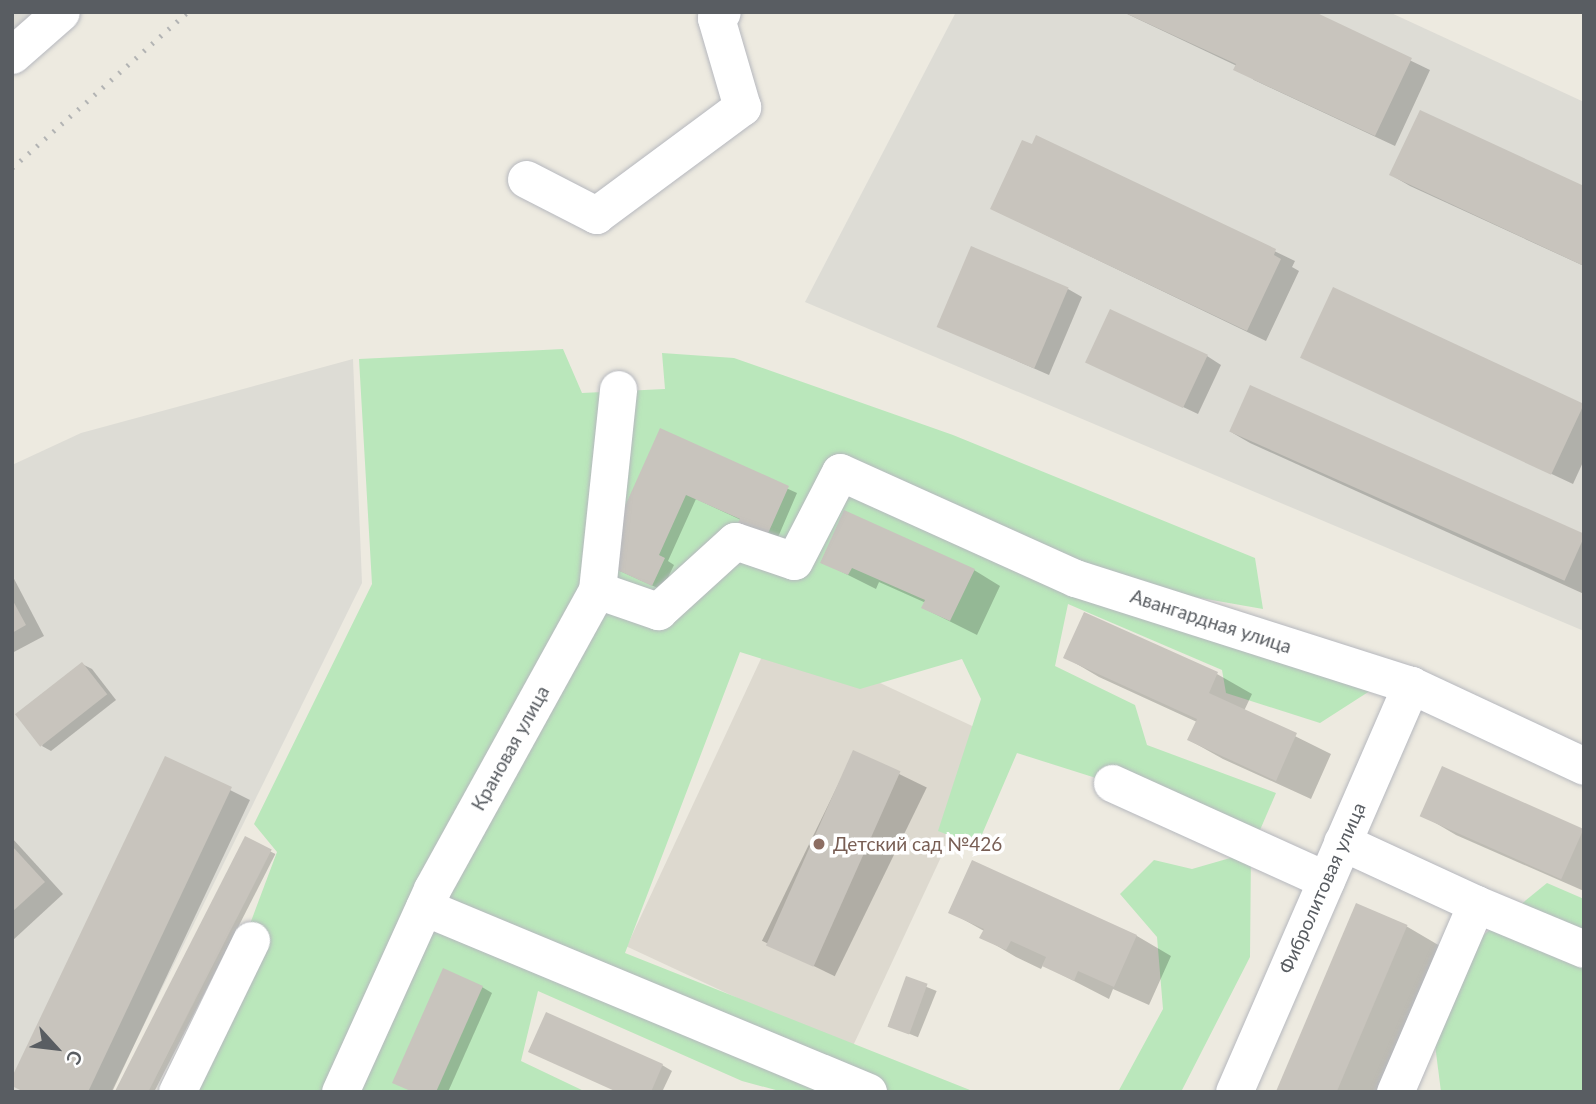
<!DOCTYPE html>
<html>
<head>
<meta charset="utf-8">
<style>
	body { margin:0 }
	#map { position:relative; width:1596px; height:1104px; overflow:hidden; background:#edeae0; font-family:Lato,sans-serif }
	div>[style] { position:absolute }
	.industrial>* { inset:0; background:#dddcd5 }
	.education>* { inset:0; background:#ddd9cf; transform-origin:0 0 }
	.green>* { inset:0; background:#bae7bb }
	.shadow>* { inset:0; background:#0003; transform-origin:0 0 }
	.building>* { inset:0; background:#c8c4bd; transform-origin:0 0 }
	.roads { filter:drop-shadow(0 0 2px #b6b8be) drop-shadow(0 0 2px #b6b8be) }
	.minor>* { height:37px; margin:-18.5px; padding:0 18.5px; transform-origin:18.5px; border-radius:18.5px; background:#fff }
	.rail>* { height:5px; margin-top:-2.5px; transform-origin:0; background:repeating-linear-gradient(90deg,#b2b3b3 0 2px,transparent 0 11px) }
	.dots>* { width:19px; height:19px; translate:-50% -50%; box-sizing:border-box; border:4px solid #fff; border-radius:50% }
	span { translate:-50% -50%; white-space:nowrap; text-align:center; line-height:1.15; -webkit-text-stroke:7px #fff; paint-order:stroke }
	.street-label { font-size:19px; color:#595d62 }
	.education-label { font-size:19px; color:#785e54 }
	.left { translate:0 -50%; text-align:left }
	.frame { position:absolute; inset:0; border:14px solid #595d62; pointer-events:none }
	.north { position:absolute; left:21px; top:1013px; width:70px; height:70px; -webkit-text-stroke:5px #fff; paint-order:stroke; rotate:117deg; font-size:19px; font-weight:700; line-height:28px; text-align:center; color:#595d62 }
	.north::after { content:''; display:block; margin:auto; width:24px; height:32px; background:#595d62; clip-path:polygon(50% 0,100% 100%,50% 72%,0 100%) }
</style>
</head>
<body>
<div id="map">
	<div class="industrial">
		<i style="clip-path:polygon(12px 12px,45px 12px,12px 38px)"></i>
		<i style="clip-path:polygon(956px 12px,1389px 12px,1584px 102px,1584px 631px,805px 302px)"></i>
		<i style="clip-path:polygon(353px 359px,362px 583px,111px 1092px,12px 1092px,12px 465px,81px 433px)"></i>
	</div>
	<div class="education">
		<i style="left:773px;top:633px;width:247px;height:346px;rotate:25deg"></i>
	</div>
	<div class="green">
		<i style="clip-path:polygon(563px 349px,582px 393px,665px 389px,662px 353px,734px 358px,953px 435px,1255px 558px,1263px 609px,1149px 589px,1376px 687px,1320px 723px,1226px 693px,1222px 670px,1068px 604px,1055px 666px,1135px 705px,1147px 745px,1276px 793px,1260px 830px,1017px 753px,977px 846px,938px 831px,981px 699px,962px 659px,860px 689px,740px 652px,625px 953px,975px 1092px,783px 1092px,742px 1081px,538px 991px,521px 1061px,586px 1092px,187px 1092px,277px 852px,254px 824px,372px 584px,359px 359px)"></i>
		<i style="clip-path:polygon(1251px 852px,1250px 957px,1181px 1092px,1118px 1092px,1163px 1009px,1157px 937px,1120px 894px,1154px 860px,1192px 869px)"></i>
		<i style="clip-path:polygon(1547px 883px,1584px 899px,1584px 1092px,1441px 1092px,1427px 981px)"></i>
	</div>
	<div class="shadow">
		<i style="clip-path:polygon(1123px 12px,1310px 12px,1430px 70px,1395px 146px,1254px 80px,1237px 66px)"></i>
		<i style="clip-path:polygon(1037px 137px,1295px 261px,1292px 267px,1299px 271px,1266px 341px,992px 209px)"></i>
		<i style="clip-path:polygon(1391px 175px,1584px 188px,1584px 266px,1410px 186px)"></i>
		<i style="clip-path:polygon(1068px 289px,1082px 297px,1049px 375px,938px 326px)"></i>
		<i style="clip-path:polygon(1334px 290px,1584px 405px,1584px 460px,1573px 484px,1303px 357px)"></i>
		<i style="clip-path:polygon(1207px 356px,1221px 365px,1198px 414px,1102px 369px)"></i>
		<i style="clip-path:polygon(661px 431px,797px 493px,776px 542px,741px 520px,696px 499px,668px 561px,674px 565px,662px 590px,611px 567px)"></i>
		<i style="clip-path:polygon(1231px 432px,1584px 538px,1584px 594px,1250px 443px)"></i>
		<i style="clip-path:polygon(822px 562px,974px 570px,1000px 586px,977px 635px,923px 608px,926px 603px,879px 582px,876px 589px)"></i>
		<i style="clip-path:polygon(12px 575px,44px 636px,12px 653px)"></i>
		<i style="clip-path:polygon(1084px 614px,1217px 674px,1252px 694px,1244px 711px,1331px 754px,1311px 799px,1223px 759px,1189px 740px,1197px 722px,1099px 677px,1065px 657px)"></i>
		<i style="clip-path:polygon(82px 664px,92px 669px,116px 700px,51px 751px,42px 746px)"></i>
		<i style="left:854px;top:752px;width:81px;height:210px;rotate:26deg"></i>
		<i style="clip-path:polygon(166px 758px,250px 800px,112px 1092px,25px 1092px)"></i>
		<i style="clip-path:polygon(1422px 815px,1584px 830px,1584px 891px,1456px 835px)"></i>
		<i style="clip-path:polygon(12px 838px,63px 894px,12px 941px)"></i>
		<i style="left:246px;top:839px;width:33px;height:282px;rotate:27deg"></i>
		<i style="clip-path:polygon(973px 862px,1137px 936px,1171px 956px,1149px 1005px,1113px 989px,1109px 999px,1043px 965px,1041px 969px,1016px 957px,982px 937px,984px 931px,950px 912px)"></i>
		<i style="clip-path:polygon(1406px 926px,1440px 946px,1377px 1092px,1277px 1092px)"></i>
		<i style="left:907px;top:979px;width:32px;height:50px;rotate:22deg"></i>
		<i style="clip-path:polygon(482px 987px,492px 993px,448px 1092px,414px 1092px)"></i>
		<i style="clip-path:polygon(662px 1065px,672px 1071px,662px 1092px,618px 1092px)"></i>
	</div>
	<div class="building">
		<i style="clip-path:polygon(1123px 12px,1315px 12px,1412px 58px,1375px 136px,1233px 70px,1236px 64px)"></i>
		<i style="clip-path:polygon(1420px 110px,1584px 186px,1584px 266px,1389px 175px)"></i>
		<i style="clip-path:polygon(1036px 135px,1276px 249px,1274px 255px,1281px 259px,1247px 331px,990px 209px,1022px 140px,1032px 144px)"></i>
		<i style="left:971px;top:246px;width:106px;height:88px;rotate:23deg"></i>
		<i style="left:1333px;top:287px;width:277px;height:78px;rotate:25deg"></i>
		<i style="left:1110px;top:309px;width:108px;height:59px;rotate:25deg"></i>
		<i style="left:1250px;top:385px;width:367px;height:51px;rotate:24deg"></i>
		<i style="clip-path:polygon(660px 428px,789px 486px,766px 538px,737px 525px,740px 519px,686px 495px,659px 555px,665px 558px,652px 586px,600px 562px)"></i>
		<i style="clip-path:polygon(844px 510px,975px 569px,950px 621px,921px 608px,925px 600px,852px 568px,848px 575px,820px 563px)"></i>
		<i style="clip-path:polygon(12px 599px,26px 625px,12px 633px)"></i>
		<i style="clip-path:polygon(1084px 612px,1218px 672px,1209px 693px,1297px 733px,1276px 781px,1187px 740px,1197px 719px,1063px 658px)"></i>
		<i style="left:82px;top:662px;width:41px;height:85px;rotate:52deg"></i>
		<i style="left:853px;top:750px;width:52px;height:214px;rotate:24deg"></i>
		<i style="clip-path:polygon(165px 756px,232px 787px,88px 1092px,24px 1092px,12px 1086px,12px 1077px)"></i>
		<i style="left:1442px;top:766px;width:155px;height:55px;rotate:24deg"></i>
		<i style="left:245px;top:836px;width:30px;height:285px;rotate:27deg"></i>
		<i style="clip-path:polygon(12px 846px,45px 882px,12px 912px)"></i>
		<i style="clip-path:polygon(972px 860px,1137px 935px,1114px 987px,1078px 971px,1074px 981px,1042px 966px,1046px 957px,1011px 941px,1006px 950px,979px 938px,984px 929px,948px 913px)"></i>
		<i style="left:1356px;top:903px;width:56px;height:206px;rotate:23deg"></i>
		<i style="clip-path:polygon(443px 968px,483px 986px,436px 1092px,413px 1092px,392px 1083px)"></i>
		<i style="left:906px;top:976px;width:23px;height:54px;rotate:20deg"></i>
		<i style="clip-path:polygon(546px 1012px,663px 1064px,651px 1092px,617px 1092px,528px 1052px)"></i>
	</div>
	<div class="roads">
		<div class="minor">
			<i style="left:12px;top:55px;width:65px;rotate:-41.3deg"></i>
			<i style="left:526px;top:179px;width:79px;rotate:27.2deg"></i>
			<i style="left:596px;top:215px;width:182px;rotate:-36.5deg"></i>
			<i style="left:742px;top:107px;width:93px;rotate:-106.3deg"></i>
			<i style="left:716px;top:18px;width:8px;rotate:-45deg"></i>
			<i style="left:597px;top:590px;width:65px;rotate:19deg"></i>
			<i style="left:658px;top:611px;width:104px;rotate:-42.3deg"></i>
			<i style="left:735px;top:541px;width:62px;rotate:18.7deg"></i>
			<i style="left:794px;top:561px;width:100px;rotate:-62.7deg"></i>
			<i style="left:840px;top:472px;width:258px;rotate:24.3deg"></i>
			<i style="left:1075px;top:578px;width:353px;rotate:17.7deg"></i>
			<i style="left:1411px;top:685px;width:191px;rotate:25.1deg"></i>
			<i style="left:1112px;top:783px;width:235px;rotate:24.4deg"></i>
			<i style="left:1342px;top:842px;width:148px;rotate:24.8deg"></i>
			<i style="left:1476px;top:904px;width:205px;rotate:113.3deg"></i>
			<i style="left:1476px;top:904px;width:117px;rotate:22.6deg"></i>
			<i style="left:424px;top:907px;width:481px;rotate:22.6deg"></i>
			<i style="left:177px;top:1092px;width:169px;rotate:-64deg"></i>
			<i style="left:340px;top:1092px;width:223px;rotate:-65.6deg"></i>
			<i style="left:432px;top:889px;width:342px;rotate:-61.1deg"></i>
			<i style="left:597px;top:590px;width:202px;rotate:-84deg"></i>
			<i style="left:1234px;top:1092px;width:444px;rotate:-66.5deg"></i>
		</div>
	</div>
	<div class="rail">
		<i style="left:12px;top:168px;width:235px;rotate:-41.6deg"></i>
	</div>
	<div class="dots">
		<i style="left:819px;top:844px;background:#8d6e63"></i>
	</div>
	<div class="street-label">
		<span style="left:1211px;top:621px;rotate:18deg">Авангардная улица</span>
		<span style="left:510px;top:748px;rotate:-61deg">Крановая улица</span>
		<span style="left:1322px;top:888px;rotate:-66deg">Фибролитовая улица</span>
	</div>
	<div class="education-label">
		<span class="left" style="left:833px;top:844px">Детский сад №426</span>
	</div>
	<div class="frame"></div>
	<div class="north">С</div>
</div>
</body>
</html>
